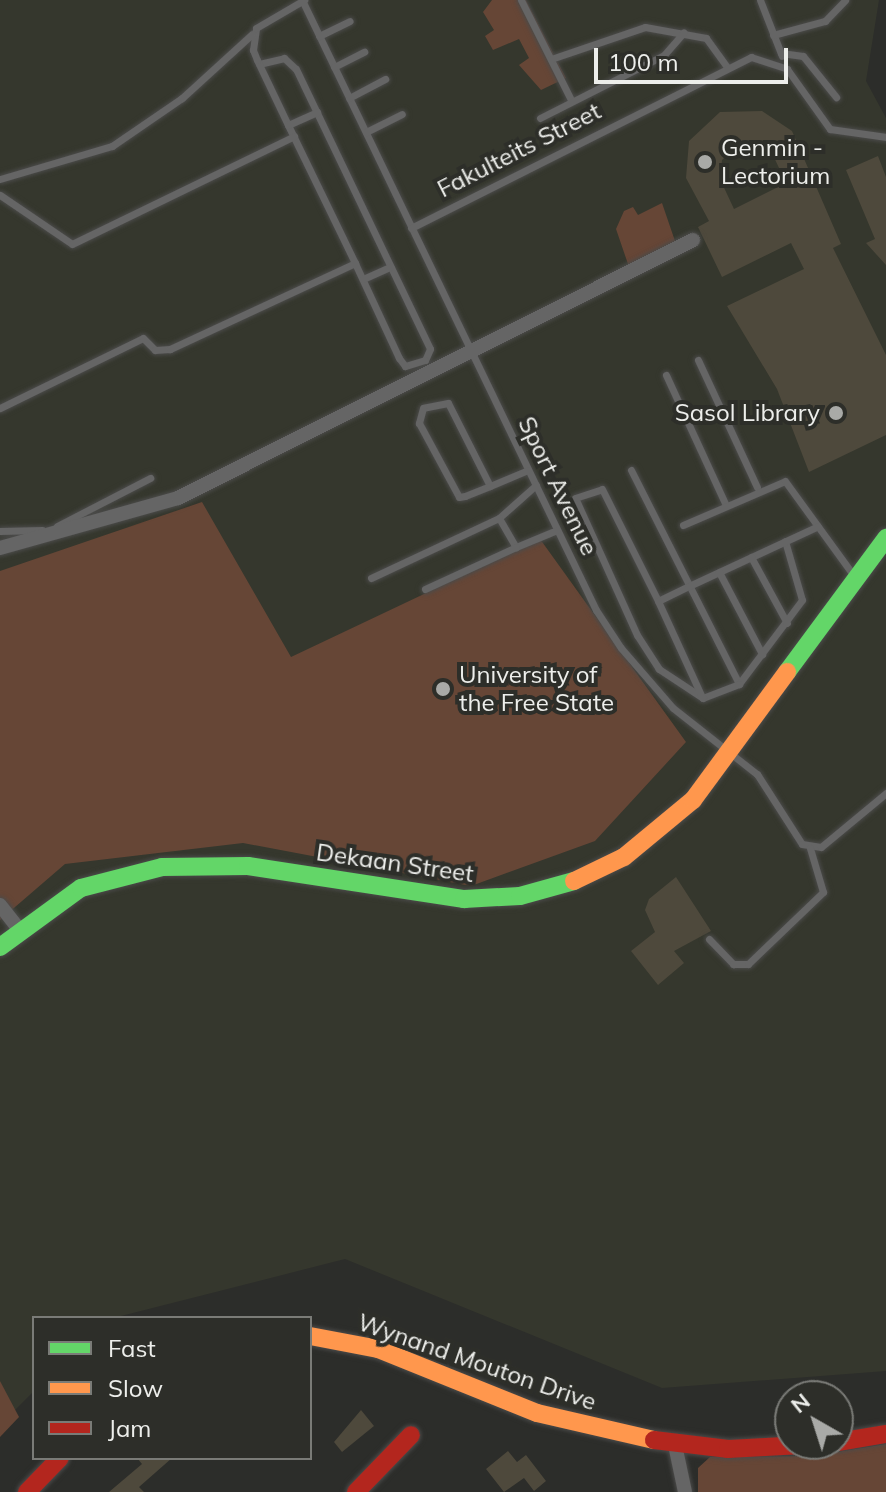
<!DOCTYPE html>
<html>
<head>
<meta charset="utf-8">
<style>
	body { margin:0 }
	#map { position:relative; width:886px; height:1492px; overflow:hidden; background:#2c2d2a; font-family:Mulish,sans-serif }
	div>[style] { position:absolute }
	.built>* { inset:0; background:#35372d }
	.green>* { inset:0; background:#664636 }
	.building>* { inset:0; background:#4e493c }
	.roads { filter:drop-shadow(0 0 2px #4b4b4a) drop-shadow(0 0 2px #4b4b4a) }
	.lane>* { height:7px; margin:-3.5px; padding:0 3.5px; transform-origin:3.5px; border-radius:3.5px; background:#656565 }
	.street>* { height:14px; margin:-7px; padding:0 7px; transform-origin:7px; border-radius:7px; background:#656565 }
	.fast>* { height:18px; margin:-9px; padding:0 9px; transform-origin:9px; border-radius:9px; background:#63d668 }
	.slow>* { height:18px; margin:-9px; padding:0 9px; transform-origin:9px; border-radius:9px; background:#ff974d }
	.jam>* { height:18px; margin:-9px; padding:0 9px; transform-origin:9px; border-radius:9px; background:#b3261e }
	.dots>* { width:22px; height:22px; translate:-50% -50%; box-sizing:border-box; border:4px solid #2d2e29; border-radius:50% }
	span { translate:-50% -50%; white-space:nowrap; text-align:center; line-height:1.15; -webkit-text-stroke:8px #2d2e29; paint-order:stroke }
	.poi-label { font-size:24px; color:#edeeeb }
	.left { translate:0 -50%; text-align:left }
	.right { translate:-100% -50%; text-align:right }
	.street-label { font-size:24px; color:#edeeeb }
	.legend { position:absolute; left:32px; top:1316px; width:280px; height:144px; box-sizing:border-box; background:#2d2e29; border:2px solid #7a7b77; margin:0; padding:10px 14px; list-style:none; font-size:24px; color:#edeeeb }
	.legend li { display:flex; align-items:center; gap:16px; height:40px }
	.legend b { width:40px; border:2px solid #7a7b77 }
	.north { position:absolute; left:774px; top:1380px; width:80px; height:80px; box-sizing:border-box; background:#2d2e29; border:2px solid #7a7b77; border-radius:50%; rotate:321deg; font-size:22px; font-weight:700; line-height:32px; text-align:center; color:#edeeeb }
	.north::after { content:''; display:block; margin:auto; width:28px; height:36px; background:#a9aaa7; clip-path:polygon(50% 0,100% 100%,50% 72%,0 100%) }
	.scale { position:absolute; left:594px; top:48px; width:194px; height:36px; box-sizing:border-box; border:4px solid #edeeeb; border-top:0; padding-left:10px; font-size:24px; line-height:28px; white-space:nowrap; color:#edeeeb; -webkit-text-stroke:6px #2d2e29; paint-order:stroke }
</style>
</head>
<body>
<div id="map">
	<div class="built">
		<i style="clip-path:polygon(0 0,879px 0,866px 81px,886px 118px,886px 1371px,662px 1388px,345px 1259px,113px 1318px,34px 1318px,34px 1391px,0 1425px)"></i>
	</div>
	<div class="green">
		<i style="clip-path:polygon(492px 0,526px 0,566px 78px,541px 90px,519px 65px,529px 58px,519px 39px,493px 50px,485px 36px,494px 30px,483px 12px)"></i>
		<i style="clip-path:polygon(662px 203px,675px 241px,629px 267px,616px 229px,624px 211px,633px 207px,638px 215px)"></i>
		<i style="clip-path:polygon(202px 502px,291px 657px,540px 539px,686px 742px,595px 841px,471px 886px,243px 843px,65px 864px,0 920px,0 571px)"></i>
		<i style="clip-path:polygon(0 1381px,19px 1417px,0 1437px)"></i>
		<i style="clip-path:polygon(886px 1444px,886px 1492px,698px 1492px,698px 1468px,710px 1457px,812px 1456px)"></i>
	</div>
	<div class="building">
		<i style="clip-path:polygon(evenodd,762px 111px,792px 131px,841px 244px,833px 248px,886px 355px,886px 435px,809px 472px,777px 389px,727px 306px,804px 269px,791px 243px,722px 277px,698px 227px,709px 221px,686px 178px,689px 141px,720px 112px,762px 111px,756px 144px,772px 153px,786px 183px,734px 209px,720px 179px,722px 160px,736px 147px,756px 144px)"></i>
		<i style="clip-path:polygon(878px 156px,886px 177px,886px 265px,866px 243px,875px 239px,846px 170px)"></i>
		<i style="clip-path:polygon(676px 877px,711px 931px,674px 951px,684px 963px,658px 985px,631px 951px,655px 932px,645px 910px,649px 899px)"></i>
		<i style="clip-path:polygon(361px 1410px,374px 1426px,342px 1452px,334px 1442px)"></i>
		<i style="clip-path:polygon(508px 1451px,517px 1462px,526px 1455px,546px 1481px,534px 1491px,524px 1478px,504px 1492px,486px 1469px)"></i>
		<i style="clip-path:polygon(137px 1458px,172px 1458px,139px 1487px,144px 1492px,109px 1492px,142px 1464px)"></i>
	</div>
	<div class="roads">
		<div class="lane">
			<i style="left:302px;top:0;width:677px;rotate:64.27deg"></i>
			<i style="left:596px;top:610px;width:45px;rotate:56.7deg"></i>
			<i style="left:621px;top:648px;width:79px;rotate:49.1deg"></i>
			<i style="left:673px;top:708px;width:107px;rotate:38.2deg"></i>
			<i style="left:757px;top:774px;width:83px;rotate:57.3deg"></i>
			<i style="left:802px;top:844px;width:19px;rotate:9deg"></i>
			<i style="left:821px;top:847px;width:85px;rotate:-39.7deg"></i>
			<i style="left:521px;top:0;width:112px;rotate:63.4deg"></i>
			<i style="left:760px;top:0;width:60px;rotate:68.6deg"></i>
			<i style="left:773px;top:35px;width:54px;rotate:-15.1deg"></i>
			<i style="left:825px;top:21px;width:29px;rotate:-46deg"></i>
			<i style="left:319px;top:36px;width:34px;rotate:-26deg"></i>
			<i style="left:781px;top:53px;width:22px;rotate:8deg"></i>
			<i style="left:803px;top:56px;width:53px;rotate:51.2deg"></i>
			<i style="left:551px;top:59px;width:99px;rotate:-18.8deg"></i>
			<i style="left:645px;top:27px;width:62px;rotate:10.2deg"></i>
			<i style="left:706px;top:38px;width:37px;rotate:54deg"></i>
			<i style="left:259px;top:64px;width:26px;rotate:-13deg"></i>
			<i style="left:284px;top:58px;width:16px;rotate:43deg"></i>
			<i style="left:296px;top:69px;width:310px;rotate:64.4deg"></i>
			<i style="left:430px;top:349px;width:12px;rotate:114deg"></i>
			<i style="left:425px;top:360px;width:21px;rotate:163deg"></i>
			<i style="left:405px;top:366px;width:10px;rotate:-127deg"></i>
			<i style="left:399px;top:358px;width:105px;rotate:-114.9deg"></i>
			<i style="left:355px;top:263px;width:153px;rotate:-115.9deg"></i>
			<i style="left:288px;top:125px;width:72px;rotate:-115.5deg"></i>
			<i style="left:257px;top:60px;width:11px;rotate:-112deg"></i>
			<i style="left:253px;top:50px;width:22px;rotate:-82deg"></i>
			<i style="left:256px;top:28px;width:56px;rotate:-30.3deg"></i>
			<i style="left:334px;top:67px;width:34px;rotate:-27deg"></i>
			<i style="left:349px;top:98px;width:41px;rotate:-27.8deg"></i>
			<i style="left:540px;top:118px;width:139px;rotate:-26.9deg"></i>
			<i style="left:664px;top:55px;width:30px;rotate:-49deg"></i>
			<i style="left:288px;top:125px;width:32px;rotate:-24deg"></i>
			<i style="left:366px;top:132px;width:40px;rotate:-26.6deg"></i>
			<i style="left:0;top:179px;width:117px;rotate:-16.4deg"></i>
			<i style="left:112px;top:146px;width:85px;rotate:-34.4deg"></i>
			<i style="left:182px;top:98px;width:95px;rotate:-42.4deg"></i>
			<i style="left:0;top:195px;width:87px;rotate:34.2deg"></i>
			<i style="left:72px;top:244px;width:247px;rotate:-25.9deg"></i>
			<i style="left:411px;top:228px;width:381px;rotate:-26.7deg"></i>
			<i style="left:751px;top:57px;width:38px;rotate:18deg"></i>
			<i style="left:787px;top:69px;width:74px;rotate:54.4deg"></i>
			<i style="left:830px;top:129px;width:57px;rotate:8.1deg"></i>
			<i style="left:363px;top:279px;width:30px;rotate:-24deg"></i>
			<i style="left:698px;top:360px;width:140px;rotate:65.1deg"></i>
			<i style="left:666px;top:375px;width:141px;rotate:65.3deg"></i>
			<i style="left:0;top:408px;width:159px;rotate:-26.1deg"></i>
			<i style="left:143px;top:338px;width:17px;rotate:45deg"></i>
			<i style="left:155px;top:350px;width:15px;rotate:-4deg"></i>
			<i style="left:170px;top:349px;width:204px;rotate:-24.9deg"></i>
			<i style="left:631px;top:470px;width:240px;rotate:63.2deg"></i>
			<i style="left:536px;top:485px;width:50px;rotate:138.3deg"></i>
			<i style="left:499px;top:518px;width:34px;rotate:60deg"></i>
			<i style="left:516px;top:547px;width:44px;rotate:-22.5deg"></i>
			<i style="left:490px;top:486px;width:93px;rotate:-116.8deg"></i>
			<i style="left:448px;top:403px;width:25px;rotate:169deg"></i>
			<i style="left:423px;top:408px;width:16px;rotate:105deg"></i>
			<i style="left:419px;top:423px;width:84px;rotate:61.6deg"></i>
			<i style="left:459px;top:497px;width:6px;rotate:-9deg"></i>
			<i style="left:465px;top:496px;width:27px;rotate:-22deg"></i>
			<i style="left:490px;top:486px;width:41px;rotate:-22.8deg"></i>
			<i style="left:683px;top:525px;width:111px;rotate:-23.3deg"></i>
			<i style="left:785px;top:481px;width:117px;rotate:54deg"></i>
			<i style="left:57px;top:526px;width:105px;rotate:-27.3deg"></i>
			<i style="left:0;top:531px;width:42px;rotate:-1.4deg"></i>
			<i style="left:785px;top:541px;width:61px;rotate:73.9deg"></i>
			<i style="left:802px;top:600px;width:105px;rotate:126.9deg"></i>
			<i style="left:739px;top:684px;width:39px;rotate:159deg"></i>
			<i style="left:703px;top:698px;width:53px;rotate:-146.6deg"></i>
			<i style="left:659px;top:669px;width:40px;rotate:-122.9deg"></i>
			<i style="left:637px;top:635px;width:150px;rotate:-114.3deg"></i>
			<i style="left:575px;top:498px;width:28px;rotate:-18deg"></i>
			<i style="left:602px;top:489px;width:125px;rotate:63.4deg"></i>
			<i style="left:658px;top:601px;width:34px;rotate:-26deg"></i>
			<i style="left:689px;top:586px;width:142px;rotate:-24.9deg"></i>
			<i style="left:751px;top:557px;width:75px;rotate:61.4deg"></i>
			<i style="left:719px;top:572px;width:93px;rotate:62.3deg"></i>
			<i style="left:371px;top:578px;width:141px;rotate:-25.1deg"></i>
			<i style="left:425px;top:589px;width:100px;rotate:-24.8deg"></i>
			<i style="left:658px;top:601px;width:106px;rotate:65.4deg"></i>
			<i style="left:709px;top:939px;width:35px;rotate:46deg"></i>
			<i style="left:733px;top:964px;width:15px"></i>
			<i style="left:748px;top:964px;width:104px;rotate:-43.8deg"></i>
			<i style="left:823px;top:892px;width:46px;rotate:-106.5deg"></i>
		</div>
		<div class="street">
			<i style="left:0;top:548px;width:185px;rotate:-15.7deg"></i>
			<i style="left:178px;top:498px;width:576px;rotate:-26.61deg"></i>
			<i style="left:0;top:905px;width:31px;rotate:52deg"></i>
			<i style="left:675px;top:1445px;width:48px;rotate:78deg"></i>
		</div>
		<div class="fast">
			<i style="left:787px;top:672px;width:167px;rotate:-53.5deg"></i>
			<i style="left:0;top:947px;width:100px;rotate:-36.1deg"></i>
			<i style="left:81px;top:888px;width:84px;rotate:-14.5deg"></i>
			<i style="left:162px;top:867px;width:86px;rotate:-0.7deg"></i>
			<i style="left:248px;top:866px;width:219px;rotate:8.7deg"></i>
			<i style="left:464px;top:899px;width:56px;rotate:-3.1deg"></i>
			<i style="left:520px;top:896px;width:56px;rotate:-15.5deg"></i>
		</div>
		<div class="slow">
			<i style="left:574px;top:881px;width:55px;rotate:-25.6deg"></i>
			<i style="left:624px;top:857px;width:89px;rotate:-39.6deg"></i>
			<i style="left:693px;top:800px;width:159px;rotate:-53.7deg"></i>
			<i style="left:310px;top:1336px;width:69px;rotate:10.8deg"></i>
			<i style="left:378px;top:1349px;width:171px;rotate:21.9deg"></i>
			<i style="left:537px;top:1413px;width:120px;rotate:13deg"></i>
		</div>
		<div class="jam">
			<i style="left:654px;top:1440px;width:75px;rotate:6.9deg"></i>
			<i style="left:728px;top:1449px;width:93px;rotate:-3.1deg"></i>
			<i style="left:838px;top:1442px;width:49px;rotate:-9.5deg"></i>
			<i style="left:27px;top:1492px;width:47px;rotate:-45.9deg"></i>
			<i style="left:356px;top:1492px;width:79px;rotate:-46deg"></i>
		</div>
	</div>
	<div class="dots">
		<i style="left:705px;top:162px;background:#a9aaa7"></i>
		<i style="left:836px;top:413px;background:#a9aaa7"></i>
		<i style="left:443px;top:689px;background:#a9aaa7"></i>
	</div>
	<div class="poi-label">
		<span class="left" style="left:721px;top:162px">Genmin -<br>Lectorium</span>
		<span class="right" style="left:820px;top:413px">Sasol Library</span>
		<span class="left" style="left:459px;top:689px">University of<br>the Free State</span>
	</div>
	<div class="street-label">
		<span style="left:519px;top:150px;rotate:-27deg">Fakulteits Street</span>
		<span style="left:558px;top:486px;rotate:64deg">Sport Avenue</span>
		<span style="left:395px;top:863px;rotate:8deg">Dekaan Street</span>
		<span style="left:477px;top:1362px;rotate:19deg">Wynand Mouton Drive</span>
	</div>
	<ul class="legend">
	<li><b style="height:10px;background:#63d668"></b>Fast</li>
	<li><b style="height:10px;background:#ff974d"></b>Slow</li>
	<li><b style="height:10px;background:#b3261e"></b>Jam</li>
	</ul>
	<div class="north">N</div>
	<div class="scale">100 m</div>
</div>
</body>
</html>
